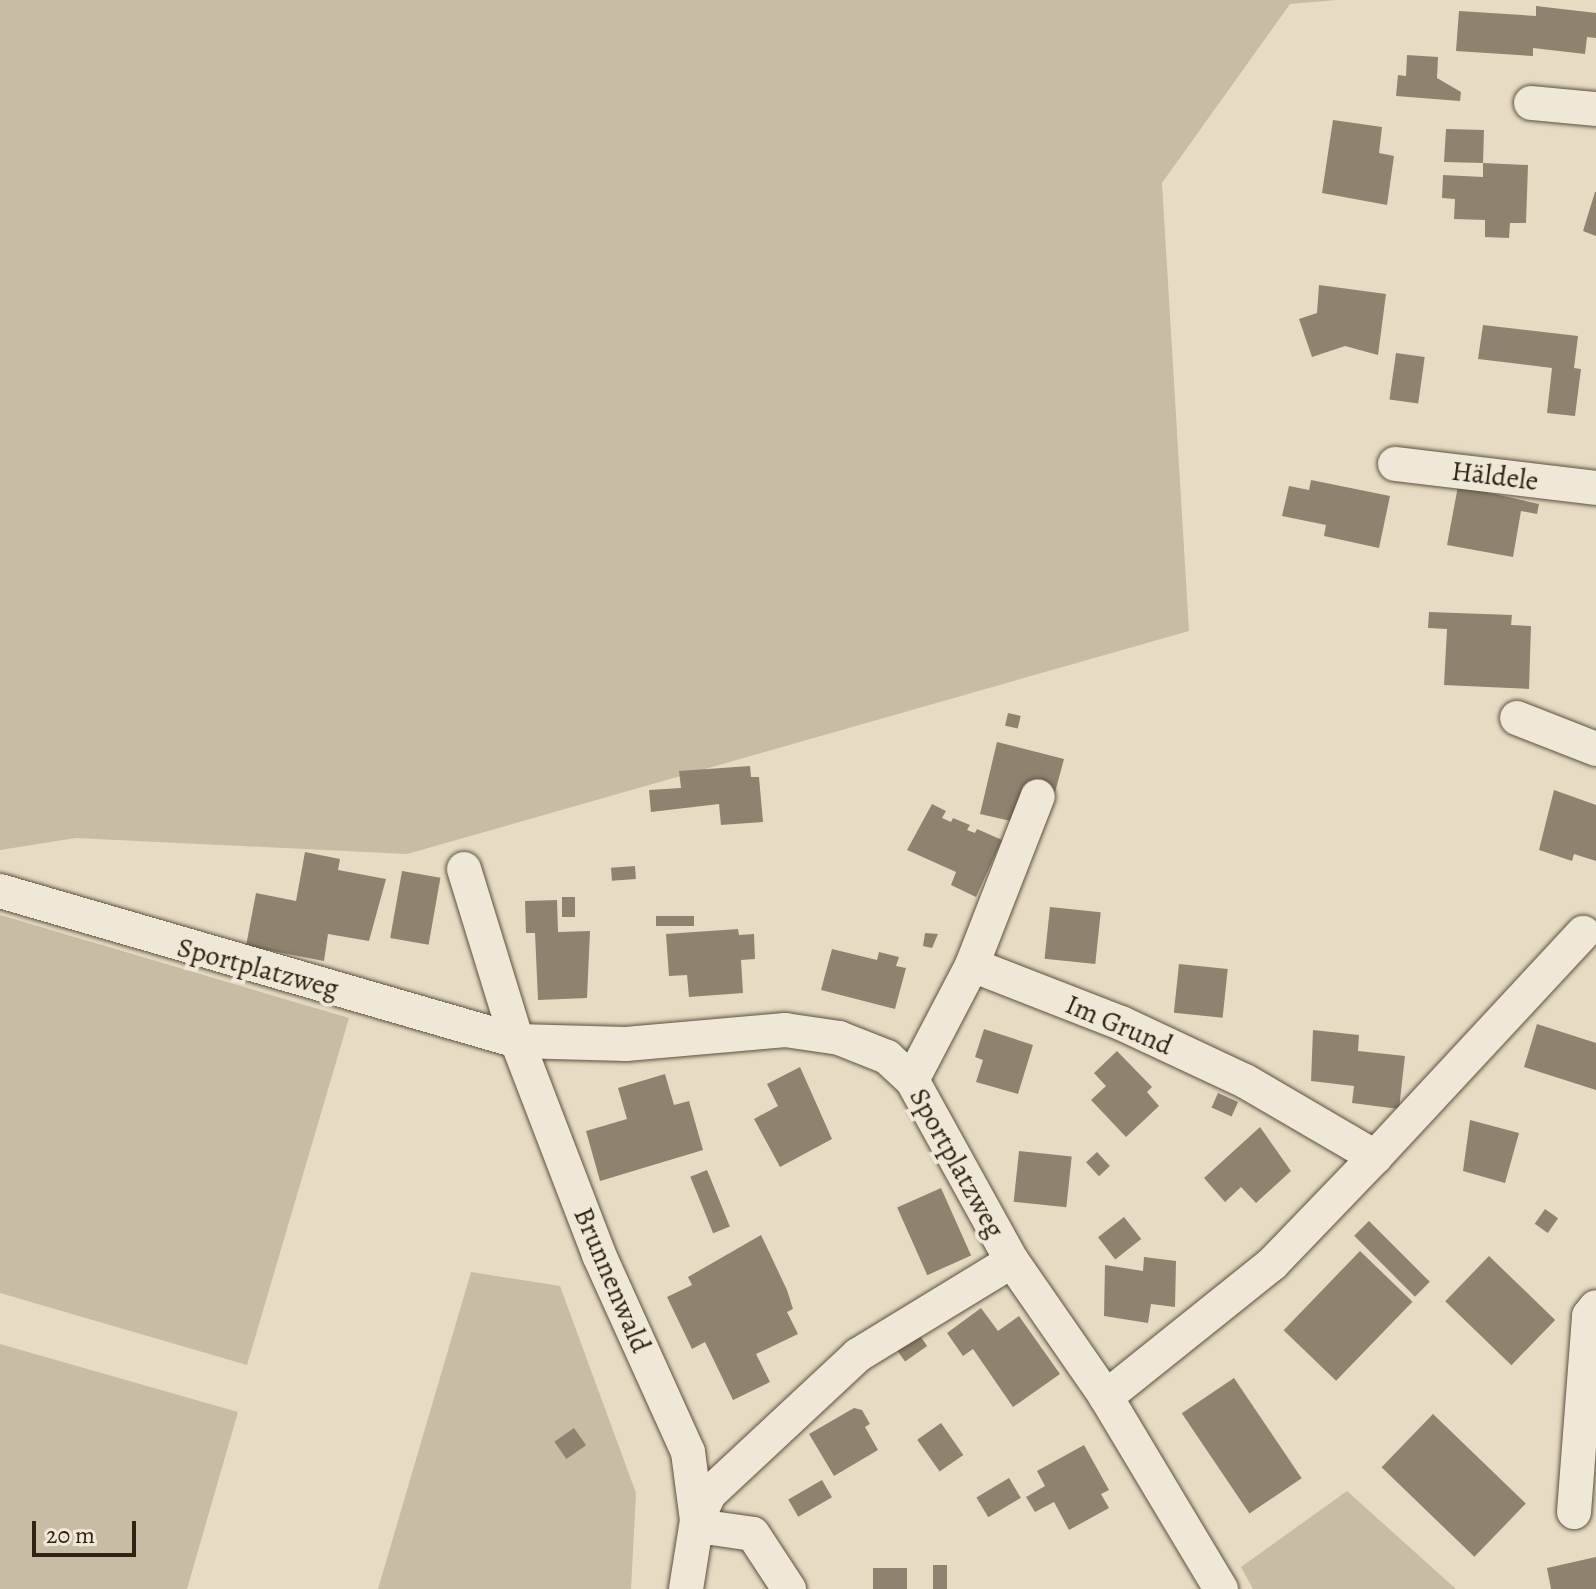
<!DOCTYPE html>
<html>
<head>
<meta charset="utf-8">
<style>
	body { margin:0 }
	#map { position:relative; width:1596px; height:1589px; overflow:hidden; background:#e6dcc3; font-family:Alegreya,serif }
	div>[style] { position:absolute }
	.green>* { inset:0; background:#c7bda5 }
	.building>* { inset:0; background:#8e836f; transform-origin:0 0 }
	.roads { filter:drop-shadow(0 0 2px #5d513f) drop-shadow(0 0 2px #5d513f) }
	.minor>* { height:34px; margin:-17px; padding:0 17px; transform-origin:17px; border-radius:17px; background:#efe8d8 }
	span { translate:-50% -50%; white-space:nowrap; text-align:center; line-height:1.15; -webkit-text-stroke:8px #efe8d8; paint-order:stroke }
	.street-label { font-size:28px; color:#2f2313 }
	.scale { position:absolute; left:32px; top:1521px; width:104px; height:36px; box-sizing:border-box; border:4px solid #2f2313; border-top:0; padding-left:10px; font-size:24px; line-height:28px; white-space:nowrap; color:#2f2313; -webkit-text-stroke:6px #efe8d8; paint-order:stroke }
</style>
</head>
<body>
<div id="map">
	<div class="green">
		<i style="clip-path:polygon(0 0,1337px 0,1290px 4px,1162px 183px,1189px 631px,407px 854px,76px 838px,0 850px)"></i>
		<i style="clip-path:polygon(0 915px,349px 1018px,247px 1365px,0 1293px)"></i>
		<i style="clip-path:polygon(471px 1272px,560px 1286px,636px 1493px,631px 1589px,378px 1589px)"></i>
		<i style="clip-path:polygon(0 1344px,238px 1412px,187px 1589px,0 1589px)"></i>
		<i style="clip-path:polygon(1347px 1491px,1456px 1589px,1253px 1589px,1241px 1567px)"></i>
	</div>
	<div class="building">
		<i style="clip-path:polygon(1536px 6px,1596px 13px,1596px 38px,1587px 37px,1585px 54px,1533px 48px,1533px 56px,1456px 51px,1459px 11px,1536px 16px)"></i>
		<i style="clip-path:polygon(1407px 55px,1438px 57px,1437px 78px,1461px 92px,1460px 101px,1396px 96px,1398px 75px,1406px 76px)"></i>
		<i style="clip-path:polygon(1333px 120px,1382px 127px,1379px 153px,1394px 156px,1387px 205px,1322px 193px)"></i>
		<i style="clip-path:polygon(1446px 129px,1484px 130px,1483px 163px,1528px 165px,1526px 223px,1510px 223px,1509px 238px,1485px 237px,1485px 220px,1454px 219px,1455px 199px,1442px 198px,1443px 175px,1483px 177px,1483px 163px,1444px 162px)"></i>
		<i style="clip-path:polygon(1595px 192px,1596px 192px,1596px 236px,1583px 231px)"></i>
		<i style="clip-path:polygon(1319px 285px,1386px 294px,1378px 355px,1345px 346px,1312px 357px,1299px 319px,1317px 313px)"></i>
		<i style="clip-path:polygon(1483px 325px,1578px 336px,1574px 368px,1581px 369px,1575px 416px,1547px 413px,1552px 368px,1478px 359px)"></i>
		<i style="left:1396px;top:353px;width:29px;height:47px;rotate:8deg"></i>
		<i style="clip-path:polygon(1311px 480px,1390px 496px,1379px 548px,1324px 536px,1326px 525px,1282px 516px,1289px 486px,1309px 490px)"></i>
		<i style="clip-path:polygon(1458px 486px,1539px 504px,1537px 514px,1521px 511px,1513px 557px,1447px 545px)"></i>
		<i style="clip-path:polygon(1429px 612px,1512px 615px,1511px 625px,1531px 626px,1529px 689px,1444px 685px,1447px 629px,1428px 628px)"></i>
		<i style="left:1008px;top:713px;width:13px;height:13px;rotate:13deg"></i>
		<i style="clip-path:polygon(997px 742px,1064px 759px,1053px 800px,1011px 821px,980px 814px)"></i>
		<i style="clip-path:polygon(750px 766px,751px 777px,759px 777px,763px 822px,721px 825px,719px 804px,651px 812px,649px 790px,681px 788px,679px 771px)"></i>
		<i style="clip-path:polygon(1554px 790px,1596px 805px,1596px 861px,1574px 854px,1572px 861px,1539px 850px)"></i>
		<i style="clip-path:polygon(932px 804px,946px 811px,942px 818px,951px 822px,953px 818px,970px 825px,967px 830px,975px 833px,977px 829px,1002px 840px,976px 897px,951px 885px,956px 872px,907px 850px)"></i>
		<i style="clip-path:polygon(305px 852px,340px 859px,338px 870px,386px 879px,369px 941px,328px 934px,324px 961px,246px 946px,256px 893px,296px 901px)"></i>
		<i style="left:635px;top:866px;width:13px;height:24px;rotate:86deg"></i>
		<i style="left:402px;top:871px;width:39px;height:68px;rotate:10deg"></i>
		<i style="left:562px;top:897px;width:13px;height:20px"></i>
		<i style="clip-path:polygon(557px 900px,558px 932px,590px 931px,587px 998px,538px 1000px,535px 933px,526px 933px,525px 901px)"></i>
		<i style="left:1050px;top:907px;width:51px;height:52px;rotate:6deg"></i>
		<i style="left:694px;top:916px;width:10px;height:38px;rotate:90deg"></i>
		<i style="clip-path:polygon(738px 929px,739px 935px,754px 934px,755px 959px,741px 960px,743px 993px,689px 997px,687px 975px,669px 976px,666px 934px)"></i>
		<i style="clip-path:polygon(925px 933px,938px 934px,932px 948px,923px 946px)"></i>
		<i style="clip-path:polygon(832px 949px,877px 960px,879px 952px,899px 957px,896px 966px,906px 968px,895px 1009px,821px 990px)"></i>
		<i style="left:1179px;top:964px;width:49px;height:49px;rotate:6deg"></i>
		<i style="clip-path:polygon(1537px 1024px,1596px 1043px,1596px 1090px,1524px 1067px)"></i>
		<i style="clip-path:polygon(984px 1029px,1033px 1045px,1018px 1094px,976px 1082px,983px 1060px,975px 1057px)"></i>
		<i style="clip-path:polygon(1313px 1030px,1359px 1035px,1358px 1051px,1405px 1056px,1399px 1109px,1352px 1103px,1354px 1086px,1311px 1081px)"></i>
		<i style="clip-path:polygon(1117px 1051px,1152px 1087px,1147px 1092px,1159px 1106px,1126px 1137px,1091px 1100px,1106px 1086px,1094px 1073px)"></i>
		<i style="clip-path:polygon(800px 1067px,832px 1139px,780px 1167px,754px 1119px,778px 1106px,767px 1084px)"></i>
		<i style="clip-path:polygon(665px 1074px,674px 1105px,689px 1101px,703px 1150px,600px 1181px,586px 1131px,627px 1119px,618px 1088px)"></i>
		<i style="left:1218px;top:1093px;width:22px;height:16px;rotate:24deg"></i>
		<i style="clip-path:polygon(1470px 1120px,1519px 1133px,1505px 1183px,1463px 1171px)"></i>
		<i style="clip-path:polygon(1260px 1127px,1291px 1171px,1256px 1203px,1241px 1187px,1225px 1202px,1204px 1178px)"></i>
		<i style="left:1019px;top:1151px;width:53px;height:51px;rotate:6deg"></i>
		<i style="left:1097px;top:1152px;width:19px;height:15px;rotate:47deg"></i>
		<i style="left:707px;top:1170px;width:61px;height:18px;rotate:68deg"></i>
		<i style="left:941px;top:1188px;width:74px;height:48px;rotate:66deg"></i>
		<i style="left:1545px;top:1209px;width:16px;height:18px;rotate:35deg"></i>
		<i style="left:1124px;top:1217px;width:28px;height:33px;rotate:52deg"></i>
		<i style="left:1369px;top:1221px;width:86px;height:21px;rotate:45deg"></i>
		<i style="clip-path:polygon(761px 1235px,787px 1290px,793px 1309px,787px 1312px,798px 1334px,756px 1354px,770px 1382px,733px 1400px,705px 1342px,692px 1349px,667px 1297px,692px 1285px,688px 1277px)"></i>
		<i style="left:1360px;top:1251px;width:73px;height:110px;rotate:44deg"></i>
		<i style="left:1489px;top:1256px;width:92px;height:63px;rotate:44deg"></i>
		<i style="clip-path:polygon(1144px 1257px,1176px 1261px,1175px 1307px,1151px 1304px,1148px 1323px,1104px 1316px,1105px 1265px,1143px 1271px)"></i>
		<i style="clip-path:polygon(981px 1308px,998px 1331px,1019px 1316px,1060px 1374px,1013px 1407px,973px 1349px,963px 1356px,947px 1333px)"></i>
		<i style="left:918px;top:1333px;width:16px;height:27px;rotate:55deg"></i>
		<i style="left:1234px;top:1378px;width:121px;height:63px;rotate:56deg"></i>
		<i style="clip-path:polygon(854px 1408px,862px 1410px,870px 1424px,865px 1427px,878px 1450px,834px 1476px,809px 1434px)"></i>
		<i style="left:1433px;top:1414px;width:129px;height:74px;rotate:44deg"></i>
		<i style="left:941px;top:1423px;width:39px;height:29px;rotate:55deg"></i>
		<i style="left:574px;top:1428px;width:21px;height:24px;rotate:55deg"></i>
		<i style="clip-path:polygon(1084px 1445px,1109px 1490px,1101px 1494px,1109px 1508px,1069px 1530px,1054px 1502px,1035px 1512px,1026px 1497px,1045px 1486px,1037px 1471px)"></i>
		<i style="left:1009px;top:1478px;width:23px;height:38px;rotate:59deg"></i>
		<i style="left:822px;top:1480px;width:20px;height:39px;rotate:60deg"></i>
		<i style="clip-path:polygon(1596px 1557px,1596px 1589px,1551px 1589px,1547px 1568px)"></i>
		<i style="left:933px;top:1565px;width:14px;height:24px"></i>
		<i style="left:873px;top:1568px;width:34px;height:21px"></i>
	</div>
	<div class="roads">
		<div class="minor">
			<i style="left:1531px;top:103px;width:65px;rotate:5.3deg"></i>
			<i style="left:1395px;top:464px;width:202px;rotate:6.8deg"></i>
			<i style="left:1517px;top:718px;width:85px;rotate:21.4deg"></i>
			<i style="left:464px;top:869px;width:180px;rotate:72.9deg"></i>
			<i style="left:517px;top:1041px;width:229px;rotate:69deg"></i>
			<i style="left:599px;top:1255px;width:216px;rotate:65.7deg"></i>
			<i style="left:688px;top:1452px;width:69px;rotate:82.5deg"></i>
			<i style="left:697px;top:1520px;width:17px;rotate:28deg"></i>
			<i style="left:712px;top:1528px;width:41px;rotate:8.3deg"></i>
			<i style="left:753px;top:1534px;width:66px;rotate:56.8deg"></i>
			<i style="left:0;top:891px;width:538px;rotate:16.18deg"></i>
			<i style="left:517px;top:1041px;width:109px;rotate:1.6deg"></i>
			<i style="left:626px;top:1044px;width:160px;rotate:-5deg"></i>
			<i style="left:785px;top:1030px;width:55px;rotate:8.4deg"></i>
			<i style="left:839px;top:1038px;width:52px;rotate:21.6deg"></i>
			<i style="left:887px;top:1057px;width:34px;rotate:43deg"></i>
			<i style="left:912px;top:1080px;width:207px;rotate:61.1deg"></i>
			<i style="left:1012px;top:1261px;width:165px;rotate:55.3deg"></i>
			<i style="left:1106px;top:1397px;width:224px;rotate:59.1deg"></i>
			<i style="left:972px;top:965px;width:181px;rotate:-68.7deg"></i>
			<i style="left:912px;top:1080px;width:130px;rotate:-62.4deg"></i>
			<i style="left:972px;top:965px;width:160px;rotate:21.3deg"></i>
			<i style="left:1121px;top:1023px;width:137px;rotate:25.1deg"></i>
			<i style="left:1245px;top:1081px;width:151px;rotate:30.3deg"></i>
			<i style="left:1375px;top:1157px;width:149px;rotate:133.9deg"></i>
			<i style="left:1272px;top:1264px;width:213px;rotate:141.3deg"></i>
			<i style="left:1375px;top:1157px;width:306px;rotate:-47.1deg"></i>
			<i style="left:1574px;top:1512px;width:197px;rotate:-85.6deg"></i>
			<i style="left:1589px;top:1316px;width:11px;rotate:-52deg"></i>
			<i style="left:686px;top:1589px;width:70px;rotate:-80.9deg"></i>
			<i style="left:697px;top:1520px;width:29px;rotate:-65deg"></i>
			<i style="left:709px;top:1494px;width:204px;rotate:-43deg"></i>
			<i style="left:858px;top:1355px;width:180px;rotate:-31.4deg"></i>
		</div>
	</div>
	<div class="street-label">
		<span style="left:1495px;top:476px;rotate:7deg">Häldele</span>
		<span style="left:258px;top:968px;rotate:15deg">Sportplatzweg</span>
		<span style="left:1119px;top:1025px;rotate:23deg">Im Grund</span>
		<span style="left:957px;top:1163px;rotate:61deg">Sportplatzweg</span>
		<span style="left:612px;top:1280px;rotate:67deg">Brunnenwald</span>
	</div>
	<div class="scale">20 m</div>
</div>
</body>
</html>
